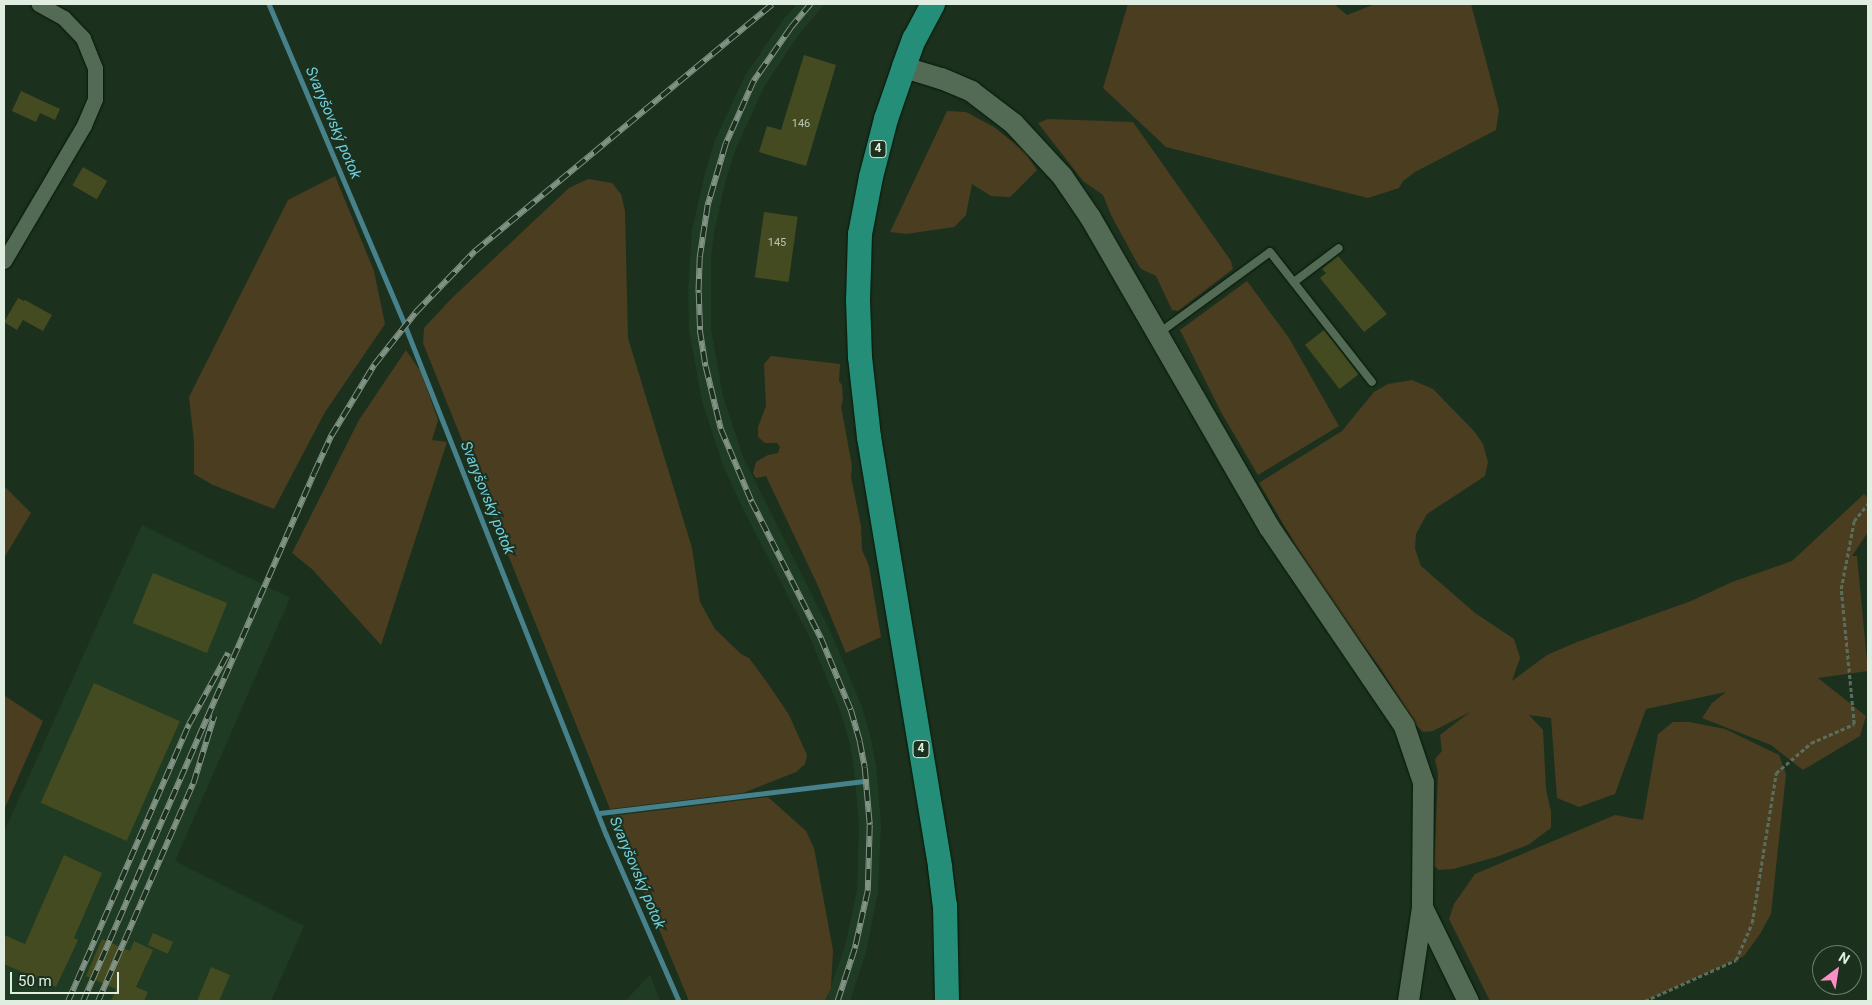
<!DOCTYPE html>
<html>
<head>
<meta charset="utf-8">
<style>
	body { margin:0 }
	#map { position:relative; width:1872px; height:1005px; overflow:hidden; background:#1b311e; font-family:Roboto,sans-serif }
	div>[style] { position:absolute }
	.built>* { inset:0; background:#1f3b23 }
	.green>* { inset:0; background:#4b3d20 }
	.stream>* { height:4.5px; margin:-2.25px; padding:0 2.25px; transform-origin:2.25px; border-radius:2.25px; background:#46818c }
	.building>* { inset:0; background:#454b21; transform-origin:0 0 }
	.path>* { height:2.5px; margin-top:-1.25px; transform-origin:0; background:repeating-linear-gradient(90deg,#5b6e5e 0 4px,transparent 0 6.5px) }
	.roads { filter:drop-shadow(0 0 1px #041908) drop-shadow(0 0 1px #041908) }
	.lane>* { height:8px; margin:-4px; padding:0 4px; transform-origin:4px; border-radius:4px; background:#536b55 }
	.street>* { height:15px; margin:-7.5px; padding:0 7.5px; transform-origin:7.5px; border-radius:7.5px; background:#536b55 }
	.secondary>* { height:21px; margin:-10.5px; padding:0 10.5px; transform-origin:10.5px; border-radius:10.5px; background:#536b55 }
	.primary>* { height:24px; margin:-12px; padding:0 12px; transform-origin:12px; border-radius:12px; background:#258e79 }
	.rail>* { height:5.5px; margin-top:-2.75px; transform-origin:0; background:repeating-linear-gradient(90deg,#1b311e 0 11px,#819384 0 22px); box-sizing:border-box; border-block:1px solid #819384 }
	span { translate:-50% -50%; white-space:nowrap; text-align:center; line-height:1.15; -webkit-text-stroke:4px #1b311e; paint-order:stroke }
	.number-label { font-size:11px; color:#b9c5b2 }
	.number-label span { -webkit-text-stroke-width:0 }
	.shield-label span { padding:1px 4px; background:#1b311e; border:1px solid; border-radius:4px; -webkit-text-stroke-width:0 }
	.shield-label { font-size:12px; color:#e0eee2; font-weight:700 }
	.water-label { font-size:15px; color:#71d1e3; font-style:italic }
	.frame { position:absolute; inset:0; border:5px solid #e0eee2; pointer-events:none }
	.north { position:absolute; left:1812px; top:945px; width:50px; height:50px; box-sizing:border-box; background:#1b311e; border:1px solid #6a7d6c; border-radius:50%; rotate:31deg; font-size:14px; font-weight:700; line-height:20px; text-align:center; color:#e0eee2 }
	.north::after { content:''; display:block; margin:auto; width:18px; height:22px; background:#fb8fc5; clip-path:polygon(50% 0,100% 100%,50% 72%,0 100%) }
	.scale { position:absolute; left:10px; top:972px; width:109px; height:22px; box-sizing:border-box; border:2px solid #e0eee2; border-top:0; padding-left:6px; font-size:15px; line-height:18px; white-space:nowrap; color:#e0eee2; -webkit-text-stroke:4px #1b311e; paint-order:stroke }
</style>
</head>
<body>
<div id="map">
	<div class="built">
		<i style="clip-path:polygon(797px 4px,825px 4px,799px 34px,764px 87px,736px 148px,726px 179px,714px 233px,711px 258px,711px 329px,723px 396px,743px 457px,831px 633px,862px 707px,871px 739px,876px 766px,881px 825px,878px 892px,866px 952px,850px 1001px,826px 1001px,845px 946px,857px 890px,859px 825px,854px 769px,850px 744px,841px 713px,812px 642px,742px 507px,723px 465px,702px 401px,689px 330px,688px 293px,692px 230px,705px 173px,715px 140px,745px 76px,782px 21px)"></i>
		<i style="clip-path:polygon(142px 525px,290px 598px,175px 861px,304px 926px,271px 1001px,4px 1001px,4px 832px)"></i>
		<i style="clip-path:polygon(650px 975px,660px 1001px,625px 1001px)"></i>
	</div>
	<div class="green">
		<i style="clip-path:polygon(1128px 4px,1334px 4px,1347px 15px,1375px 4px,1471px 4px,1499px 110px,1496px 130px,1415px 172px,1403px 181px,1399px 188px,1368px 198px,1166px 147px,1103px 88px)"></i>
		<i style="clip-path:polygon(947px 111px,966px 112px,994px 127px,1025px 152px,1037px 170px,1010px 197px,991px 196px,972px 184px,966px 215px,954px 227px,906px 234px,890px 232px)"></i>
		<i style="clip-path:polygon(1048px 119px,1133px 122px,1231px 261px,1233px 269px,1178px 311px,1172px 310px,1156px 276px,1141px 269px,1136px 261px,1111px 215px,1103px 195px,1083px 181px,1038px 123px)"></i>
		<i style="clip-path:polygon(335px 176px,374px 271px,385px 324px,325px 412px,274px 509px,213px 485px,194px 474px,194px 442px,189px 397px,288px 200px)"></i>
		<i style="clip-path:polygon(588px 179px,612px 183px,621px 194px,625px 211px,628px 338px,692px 548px,700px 602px,715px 629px,741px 654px,749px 658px,769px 685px,789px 715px,807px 755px,805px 764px,796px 772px,743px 793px,610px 809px,423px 343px,424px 328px,452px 298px,569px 188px)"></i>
		<i style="clip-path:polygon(1247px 281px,1289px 338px,1339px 426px,1258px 475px,1221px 412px,1180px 330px)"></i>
		<i style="clip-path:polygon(406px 350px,421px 372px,438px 420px,432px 440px,447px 442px,381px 645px,312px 569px,292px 553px,359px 420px)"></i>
		<i style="clip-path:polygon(771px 356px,840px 364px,839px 381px,842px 385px,843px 400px,841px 406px,852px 466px,851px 477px,861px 526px,862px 550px,869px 566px,881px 637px,846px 653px,818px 586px,766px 476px,756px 478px,753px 473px,756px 462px,768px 455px,778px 453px,780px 447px,777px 443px,765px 443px,758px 437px,758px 427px,766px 406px,764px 364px)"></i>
		<i style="clip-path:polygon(1412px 380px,1433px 389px,1474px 431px,1483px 444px,1488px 462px,1485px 476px,1427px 514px,1416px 534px,1415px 549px,1421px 566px,1475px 613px,1514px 639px,1520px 658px,1512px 681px,1547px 655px,1577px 642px,1691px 601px,1732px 582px,1792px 561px,1864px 494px,1868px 498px,1868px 532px,1852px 556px,1857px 556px,1868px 671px,1818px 678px,1866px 716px,1860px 736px,1803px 770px,1771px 745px,1702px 718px,1712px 703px,1726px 692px,1646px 709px,1615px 794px,1579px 807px,1557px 798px,1551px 718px,1529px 715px,1543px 730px,1546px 789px,1551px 812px,1551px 828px,1528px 845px,1496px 857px,1453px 869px,1439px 870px,1434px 866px,1438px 773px,1435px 759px,1442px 751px,1440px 735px,1470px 712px,1433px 731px,1423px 732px,1415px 724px,1380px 668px,1322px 590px,1259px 483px,1342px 431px,1374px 392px,1388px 384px)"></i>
		<i style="clip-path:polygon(4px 486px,31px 513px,4px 558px)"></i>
		<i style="clip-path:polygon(5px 696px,43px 721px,4px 810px,4px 698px)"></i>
		<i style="clip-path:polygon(1673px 722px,1689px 722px,1725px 729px,1779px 755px,1786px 774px,1771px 914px,1760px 934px,1744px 956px,1645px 1001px,1490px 1001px,1449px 919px,1454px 904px,1475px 874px,1615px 815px,1643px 820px,1658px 734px)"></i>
		<i style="clip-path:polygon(768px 797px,806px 831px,814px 848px,833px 950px,831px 988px,825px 1001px,689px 1001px,612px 816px)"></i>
	</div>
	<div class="stream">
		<i style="left:269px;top:4px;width:349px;rotate:67deg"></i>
		<i style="left:405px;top:325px;width:547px;rotate:68.45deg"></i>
		<i style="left:606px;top:834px;width:182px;rotate:66.4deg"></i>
		<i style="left:600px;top:813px;width:268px;rotate:-6.9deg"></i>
	</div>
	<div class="building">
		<i style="clip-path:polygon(804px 55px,836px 65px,806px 166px,759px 152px,767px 126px,781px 130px)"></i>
		<i style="clip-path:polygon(21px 91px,60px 109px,55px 120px,40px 113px,36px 122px,12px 111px)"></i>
		<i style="left:83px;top:167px;width:28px;height:21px;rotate:30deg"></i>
		<i style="left:764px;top:212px;width:34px;height:66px;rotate:8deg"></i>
		<i style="clip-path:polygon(1338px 256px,1387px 314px,1364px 332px,1320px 278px,1326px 273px,1322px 269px)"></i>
		<i style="clip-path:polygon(18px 298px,24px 301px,25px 300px,52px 315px,43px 331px,23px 320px,17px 330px,4px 322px)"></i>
		<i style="left:1324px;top:330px;width:56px;height:24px;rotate:52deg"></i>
		<i style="left:153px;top:573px;width:80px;height:54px;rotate:22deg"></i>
		<i style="left:94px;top:683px;width:94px;height:131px;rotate:24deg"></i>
		<i style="clip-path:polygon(64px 855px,102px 873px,74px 938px,78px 940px,56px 987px,4px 964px,4px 935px,25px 944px)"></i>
		<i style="left:153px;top:933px;width:22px;height:13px;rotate:24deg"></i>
		<i style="clip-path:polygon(102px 939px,130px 951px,134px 941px,153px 950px,136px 987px,148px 992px,144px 1001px,111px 1001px,116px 989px,86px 976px)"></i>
		<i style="clip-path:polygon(211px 967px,230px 975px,219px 1001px,197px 1001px)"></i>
	</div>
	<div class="path">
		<i style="left:1645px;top:1001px;width:100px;rotate:-24.3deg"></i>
		<i style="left:1736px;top:960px;width:40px;rotate:-66.6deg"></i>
		<i style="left:1752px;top:923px;width:152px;rotate:-80.9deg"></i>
		<i style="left:1776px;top:773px;width:46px;rotate:-40.6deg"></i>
		<i style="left:1811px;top:743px;width:47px;rotate:-23.8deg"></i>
		<i style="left:1854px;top:724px;width:136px;rotate:-95.5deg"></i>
		<i style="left:1841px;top:589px;width:69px;rotate:-79.2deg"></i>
		<i style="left:1854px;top:521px;width:22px;rotate:-51deg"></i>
	</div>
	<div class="roads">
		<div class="lane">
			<i style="left:1294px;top:282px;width:56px;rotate:-37.1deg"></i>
			<i style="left:1159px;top:333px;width:137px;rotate:-36.1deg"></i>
			<i style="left:1270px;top:252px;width:165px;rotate:51.9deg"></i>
		</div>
		<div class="street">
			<i style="left:4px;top:261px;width:158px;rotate:-59.5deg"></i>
			<i style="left:84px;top:125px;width:28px;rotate:-67deg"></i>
			<i style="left:95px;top:99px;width:31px;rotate:-90deg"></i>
			<i style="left:95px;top:68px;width:32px;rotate:-112deg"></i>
			<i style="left:83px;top:38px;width:28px;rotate:-134deg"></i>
			<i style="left:64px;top:18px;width:29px;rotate:-151deg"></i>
		</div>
		<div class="secondary">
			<i style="left:904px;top:67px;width:39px;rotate:17deg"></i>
			<i style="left:941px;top:78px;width:33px;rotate:23deg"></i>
			<i style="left:971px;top:91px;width:53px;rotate:37.3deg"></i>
			<i style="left:1013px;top:123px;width:72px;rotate:47.2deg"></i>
			<i style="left:1062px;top:176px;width:50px;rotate:55.7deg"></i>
			<i style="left:1090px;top:217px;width:358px;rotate:60deg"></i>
			<i style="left:1269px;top:527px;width:240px;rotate:55.8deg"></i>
			<i style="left:1404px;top:726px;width:59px;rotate:71.3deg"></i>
			<i style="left:1423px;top:782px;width:125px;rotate:90.5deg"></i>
			<i style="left:1422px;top:907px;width:95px;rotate:98.5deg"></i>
			<i style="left:1422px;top:907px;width:105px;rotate:63.9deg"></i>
		</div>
		<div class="primary">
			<i style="left:933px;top:4px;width:40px;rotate:118deg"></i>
			<i style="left:914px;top:39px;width:30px;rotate:110deg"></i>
			<i style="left:904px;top:67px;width:55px;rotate:109.1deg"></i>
			<i style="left:886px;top:119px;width:60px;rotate:104.5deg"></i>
			<i style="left:871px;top:177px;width:58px;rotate:100.9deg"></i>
			<i style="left:860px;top:234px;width:66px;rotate:91.7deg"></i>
			<i style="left:858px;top:300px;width:57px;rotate:88deg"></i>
			<i style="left:860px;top:357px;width:81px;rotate:83.6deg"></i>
			<i style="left:869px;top:437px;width:436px;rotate:80.6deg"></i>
			<i style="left:940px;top:867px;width:38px;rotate:83deg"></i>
			<i style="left:945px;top:905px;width:96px;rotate:88.8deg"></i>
		</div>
	</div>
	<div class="rail">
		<i style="left:811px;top:4px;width:31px;rotate:130deg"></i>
		<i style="left:791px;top:28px;width:65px;rotate:124.9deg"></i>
		<i style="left:754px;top:81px;width:69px;rotate:114deg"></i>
		<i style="left:726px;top:144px;width:64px;rotate:106.4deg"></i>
		<i style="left:708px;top:205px;width:53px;rotate:98.7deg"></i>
		<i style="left:700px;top:257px;width:36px;rotate:92deg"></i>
		<i style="left:699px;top:293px;width:37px;rotate:88deg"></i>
		<i style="left:700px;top:330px;width:37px;rotate:81deg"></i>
		<i style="left:706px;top:367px;width:64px;rotate:76.4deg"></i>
		<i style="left:721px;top:429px;width:79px;rotate:67deg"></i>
		<i style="left:752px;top:502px;width:153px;rotate:63.1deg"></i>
		<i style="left:821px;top:638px;width:78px;rotate:67.4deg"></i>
		<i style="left:851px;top:710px;width:33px;rotate:74deg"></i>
		<i style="left:860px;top:742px;width:26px;rotate:79deg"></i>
		<i style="left:865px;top:768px;width:57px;rotate:85deg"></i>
		<i style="left:870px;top:825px;width:66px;rotate:91.7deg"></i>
		<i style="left:868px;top:891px;width:59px;rotate:102.6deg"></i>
		<i style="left:855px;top:949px;width:55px;rotate:108.1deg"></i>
		<i style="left:68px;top:1001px;width:302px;rotate:-66.4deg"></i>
		<i style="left:189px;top:724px;width:81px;rotate:-61.2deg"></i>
		<i style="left:83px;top:1001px;width:576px;rotate:-66.37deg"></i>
		<i style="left:314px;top:473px;width:41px;rotate:-65.3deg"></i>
		<i style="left:331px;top:436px;width:83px;rotate:-58.8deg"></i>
		<i style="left:374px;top:365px;width:68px;rotate:-51.6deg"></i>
		<i style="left:416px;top:312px;width:85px;rotate:-46deg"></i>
		<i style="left:475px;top:251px;width:386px;rotate:-39.7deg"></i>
		<i style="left:98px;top:1001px;width:237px;rotate:-66.4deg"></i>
		<i style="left:193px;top:784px;width:71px;rotate:-72.8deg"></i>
	</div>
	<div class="number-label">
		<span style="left:801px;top:124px">146</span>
		<span style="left:777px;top:243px">145</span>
	</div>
	<div class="shield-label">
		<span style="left:878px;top:149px">4</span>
		<span style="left:921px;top:749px">4</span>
	</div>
	<div class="water-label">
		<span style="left:333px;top:123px;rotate:67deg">Svaryšovský potok</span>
		<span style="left:487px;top:498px;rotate:68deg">Svaryšovský potok</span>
		<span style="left:637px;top:873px;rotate:67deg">Svaryšovský potok</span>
	</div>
	<div class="frame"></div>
	<div class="north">N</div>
	<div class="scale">50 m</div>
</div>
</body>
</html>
